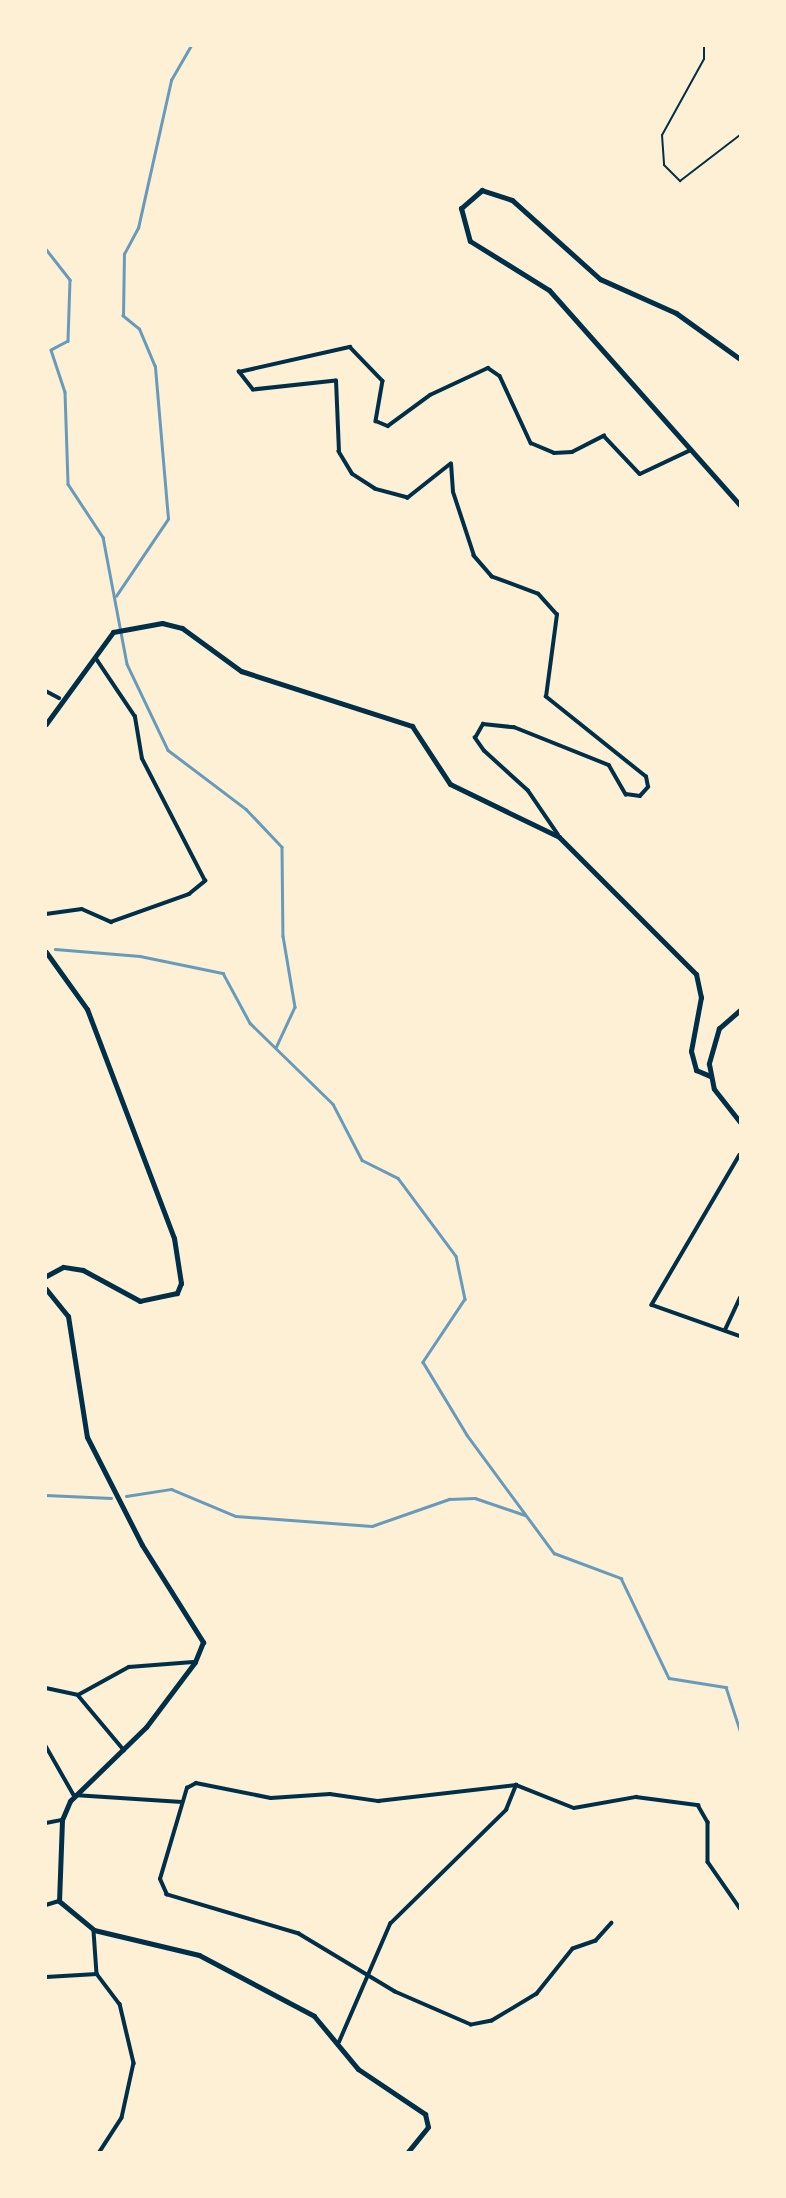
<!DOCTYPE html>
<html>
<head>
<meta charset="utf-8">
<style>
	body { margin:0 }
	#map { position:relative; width:786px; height:2198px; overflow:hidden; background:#fdf0d5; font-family:Poppins,sans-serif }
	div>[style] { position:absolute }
	.stream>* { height:2.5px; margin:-1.25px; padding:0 1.25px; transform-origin:1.25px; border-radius:1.25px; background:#669bbc }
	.path>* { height:2px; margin:-1px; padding:0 1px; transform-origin:1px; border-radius:1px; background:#003049 }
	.minor>* { height:3.5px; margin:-1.75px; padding:0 1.75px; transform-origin:1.75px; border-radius:1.75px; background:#003049 }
	.secondary>* { height:5px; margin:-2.5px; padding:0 2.5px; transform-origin:2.5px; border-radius:2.5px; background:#003049 }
	.primary>* { height:5px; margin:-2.5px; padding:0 2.5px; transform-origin:2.5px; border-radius:2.5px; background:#003049 }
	span { translate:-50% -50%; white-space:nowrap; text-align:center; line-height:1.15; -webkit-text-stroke:7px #fdf0d5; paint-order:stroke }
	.frame { position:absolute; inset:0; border:47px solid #fdf0d5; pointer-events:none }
</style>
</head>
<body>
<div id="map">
	<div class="stream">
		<i style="left:46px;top:249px;width:39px;rotate:52deg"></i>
		<i style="left:70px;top:280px;width:61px;rotate:91.9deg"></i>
		<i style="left:68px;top:341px;width:19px;rotate:152deg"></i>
		<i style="left:51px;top:350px;width:44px;rotate:71.6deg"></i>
		<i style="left:65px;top:392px;width:92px;rotate:88.1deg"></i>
		<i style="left:68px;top:484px;width:64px;rotate:56.6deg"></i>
		<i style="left:103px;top:537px;width:129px;rotate:79.3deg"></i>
		<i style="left:127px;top:664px;width:95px;rotate:64.5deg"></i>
		<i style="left:168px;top:750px;width:98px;rotate:37.1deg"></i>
		<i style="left:246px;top:809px;width:52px;rotate:46.5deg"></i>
		<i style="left:282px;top:847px;width:89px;rotate:89.4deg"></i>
		<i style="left:283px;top:936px;width:72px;rotate:80.4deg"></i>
		<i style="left:295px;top:1007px;width:45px;rotate:114.9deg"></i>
		<i style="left:116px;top:596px;width:93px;rotate:-56deg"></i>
		<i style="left:168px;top:519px;width:153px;rotate:-94.9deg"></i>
		<i style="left:155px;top:367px;width:41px;rotate:-112.8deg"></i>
		<i style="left:139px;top:329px;width:21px;rotate:-141deg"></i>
		<i style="left:123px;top:316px;width:62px;rotate:-89.1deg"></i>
		<i style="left:124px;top:254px;width:30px;rotate:-62deg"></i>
		<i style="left:138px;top:228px;width:152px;rotate:-77.4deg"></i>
		<i style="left:171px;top:80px;width:39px;rotate:-60deg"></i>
		<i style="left:55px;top:949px;width:85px;rotate:4.7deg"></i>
		<i style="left:140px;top:956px;width:85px;rotate:11.6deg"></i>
		<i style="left:223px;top:973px;width:57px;rotate:61.6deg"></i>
		<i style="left:250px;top:1023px;width:116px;rotate:44.3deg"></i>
		<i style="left:333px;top:1104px;width:63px;rotate:62.6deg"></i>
		<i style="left:362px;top:1160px;width:40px;rotate:26.6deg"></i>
		<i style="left:398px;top:1178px;width:97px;rotate:53.4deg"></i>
		<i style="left:456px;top:1256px;width:44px;rotate:78.2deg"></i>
		<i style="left:465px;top:1299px;width:76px;rotate:123.7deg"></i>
		<i style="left:423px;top:1362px;width:85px;rotate:58.9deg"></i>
		<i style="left:467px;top:1435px;width:147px;rotate:53.6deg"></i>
		<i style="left:554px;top:1553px;width:72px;rotate:20.5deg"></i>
		<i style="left:621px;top:1578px;width:111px;rotate:64.4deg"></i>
		<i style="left:669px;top:1678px;width:58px;rotate:9deg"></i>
		<i style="left:726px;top:1687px;width:45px;rotate:72deg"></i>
		<i style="left:46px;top:1495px;width:65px;rotate:2.6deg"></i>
		<i style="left:126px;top:1496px;width:46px;rotate:-8.8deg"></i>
		<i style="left:171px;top:1489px;width:70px;rotate:22.6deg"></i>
		<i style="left:236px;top:1516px;width:136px;rotate:4.2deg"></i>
		<i style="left:372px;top:1526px;width:82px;rotate:-19.3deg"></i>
		<i style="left:449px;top:1499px;width:26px;rotate:-2deg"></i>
		<i style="left:475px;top:1498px;width:53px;rotate:18.8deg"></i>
	</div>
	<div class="path">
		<i style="left:704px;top:46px;width:13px;rotate:90deg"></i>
		<i style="left:704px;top:59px;width:87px;rotate:118.9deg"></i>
		<i style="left:662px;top:135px;width:30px;rotate:86deg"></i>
		<i style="left:664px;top:165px;width:23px;rotate:45deg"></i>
		<i style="left:680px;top:181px;width:76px;rotate:-37.5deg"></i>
	</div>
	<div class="minor">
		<i style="left:46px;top:691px;width:15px;rotate:28deg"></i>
		<i style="left:558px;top:835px;width:53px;rotate:-124.3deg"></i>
		<i style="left:528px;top:791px;width:59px;rotate:-137.7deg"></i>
		<i style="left:484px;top:751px;width:16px;rotate:-125deg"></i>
		<i style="left:475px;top:738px;width:16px;rotate:-60deg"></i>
		<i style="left:483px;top:724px;width:31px;rotate:6deg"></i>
		<i style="left:514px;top:727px;width:102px;rotate:21.8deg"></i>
		<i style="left:609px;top:765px;width:34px;rotate:60deg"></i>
		<i style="left:626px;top:794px;width:14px;rotate:8deg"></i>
		<i style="left:640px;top:796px;width:12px;rotate:-48deg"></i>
		<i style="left:648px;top:787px;width:10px;rotate:-101deg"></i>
		<i style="left:646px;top:777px;width:128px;rotate:-141.3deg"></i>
		<i style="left:546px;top:697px;width:83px;rotate:-82.4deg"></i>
		<i style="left:557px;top:615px;width:28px;rotate:-132deg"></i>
		<i style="left:538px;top:594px;width:49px;rotate:-159.7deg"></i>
		<i style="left:492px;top:577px;width:28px;rotate:-131deg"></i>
		<i style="left:474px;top:556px;width:67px;rotate:-108.2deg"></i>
		<i style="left:453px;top:492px;width:28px;rotate:-94deg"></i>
		<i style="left:451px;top:464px;width:55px;rotate:141.7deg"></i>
		<i style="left:408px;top:498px;width:34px;rotate:-165deg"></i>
		<i style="left:375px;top:489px;width:27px;rotate:-147deg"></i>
		<i style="left:352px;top:474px;width:26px;rotate:-121deg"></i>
		<i style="left:339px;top:452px;width:71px;rotate:-92.4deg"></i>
		<i style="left:336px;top:381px;width:83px;rotate:173.8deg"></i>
		<i style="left:253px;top:390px;width:23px;rotate:-128deg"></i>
		<i style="left:239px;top:372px;width:114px;rotate:-12.7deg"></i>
		<i style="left:350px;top:347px;width:47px;rotate:45.9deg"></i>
		<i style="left:383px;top:381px;width:41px;rotate:99.9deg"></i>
		<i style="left:376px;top:421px;width:13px;rotate:23deg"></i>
		<i style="left:388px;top:426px;width:52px;rotate:-36.4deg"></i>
		<i style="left:430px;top:395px;width:64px;rotate:-25deg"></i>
		<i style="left:488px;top:368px;width:14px;rotate:34deg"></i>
		<i style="left:500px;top:376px;width:74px;rotate:65.2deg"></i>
		<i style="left:531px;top:443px;width:25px;rotate:23deg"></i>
		<i style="left:554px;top:453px;width:18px;rotate:-3deg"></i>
		<i style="left:572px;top:452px;width:36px;rotate:-27deg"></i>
		<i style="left:604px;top:436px;width:52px;rotate:46.5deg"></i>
		<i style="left:640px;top:474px;width:56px;rotate:-25.2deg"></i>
		<i style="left:46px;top:914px;width:36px;rotate:-8deg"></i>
		<i style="left:82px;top:909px;width:32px;rotate:24deg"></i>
		<i style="left:111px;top:922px;width:83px;rotate:-19.7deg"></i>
		<i style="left:189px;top:894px;width:21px;rotate:-39deg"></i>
		<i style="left:205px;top:881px;width:137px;rotate:-117.3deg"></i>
		<i style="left:142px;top:759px;width:43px;rotate:-99.5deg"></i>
		<i style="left:135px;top:717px;width:70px;rotate:-123.9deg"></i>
		<i style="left:740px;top:1155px;width:174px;rotate:120.4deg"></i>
		<i style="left:652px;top:1305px;width:93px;rotate:19.4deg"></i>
		<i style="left:725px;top:1330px;width:35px;rotate:-65deg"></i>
		<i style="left:46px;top:1688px;width:33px;rotate:12deg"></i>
		<i style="left:78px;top:1695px;width:58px;rotate:-28.8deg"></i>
		<i style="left:129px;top:1667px;width:64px;rotate:-4.5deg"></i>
		<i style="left:78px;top:1695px;width:72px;rotate:50.1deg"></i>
		<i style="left:46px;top:1746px;width:56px;rotate:60.3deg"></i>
		<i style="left:74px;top:1795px;width:108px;rotate:3.7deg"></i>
		<i style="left:46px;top:1823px;width:16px;rotate:-11deg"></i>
		<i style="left:46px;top:1905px;width:14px;rotate:-17deg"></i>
		<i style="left:612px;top:1923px;width:24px;rotate:132deg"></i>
		<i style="left:596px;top:1941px;width:24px;rotate:161deg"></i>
		<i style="left:573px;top:1949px;width:58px;rotate:128.7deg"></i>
		<i style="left:537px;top:1994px;width:52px;rotate:149deg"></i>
		<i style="left:492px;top:2021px;width:21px;rotate:169deg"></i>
		<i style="left:471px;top:2025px;width:83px;rotate:-156.5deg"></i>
		<i style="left:395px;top:1992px;width:112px;rotate:-148.9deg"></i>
		<i style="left:299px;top:1934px;width:138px;rotate:-163.5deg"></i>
		<i style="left:167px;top:1895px;width:17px;rotate:-114deg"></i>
		<i style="left:160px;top:1879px;width:95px;rotate:-73.5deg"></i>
		<i style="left:187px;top:1788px;width:10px;rotate:-29deg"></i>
		<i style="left:196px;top:1783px;width:76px;rotate:11.3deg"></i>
		<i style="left:271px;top:1798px;width:59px;rotate:-3.9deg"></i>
		<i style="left:330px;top:1794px;width:49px;rotate:8.3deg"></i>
		<i style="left:378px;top:1801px;width:139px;rotate:-6.6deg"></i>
		<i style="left:516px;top:1785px;width:62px;rotate:21.6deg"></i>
		<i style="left:574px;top:1808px;width:63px;rotate:-10.1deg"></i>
		<i style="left:636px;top:1797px;width:63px;rotate:7.4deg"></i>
		<i style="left:698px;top:1805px;width:20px;rotate:60deg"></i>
		<i style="left:708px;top:1822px;width:40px;rotate:90deg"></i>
		<i style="left:708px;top:1862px;width:56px;rotate:55.2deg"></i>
		<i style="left:94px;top:1931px;width:43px;rotate:86deg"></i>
		<i style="left:97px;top:1974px;width:38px;rotate:53deg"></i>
		<i style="left:120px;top:2004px;width:61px;rotate:76.7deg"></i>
		<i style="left:134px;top:2063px;width:56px;rotate:102.3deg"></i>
		<i style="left:122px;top:2118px;width:40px;rotate:122.9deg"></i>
		<i style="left:46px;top:1977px;width:51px;rotate:-3.4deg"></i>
		<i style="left:339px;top:2042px;width:129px;rotate:-66.6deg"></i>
		<i style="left:390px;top:1924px;width:163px;rotate:-44.5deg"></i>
		<i style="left:506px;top:1810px;width:27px;rotate:-68deg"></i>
	</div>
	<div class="secondary">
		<i style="left:46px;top:724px;width:114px;rotate:-53.9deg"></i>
		<i style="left:113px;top:632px;width:50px;rotate:-10.4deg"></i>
		<i style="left:162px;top:623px;width:21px;rotate:14deg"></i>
		<i style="left:182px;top:628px;width:73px;rotate:36.1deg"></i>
		<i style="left:241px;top:671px;width:180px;rotate:17.8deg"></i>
		<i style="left:412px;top:726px;width:69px;rotate:56.8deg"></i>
		<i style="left:450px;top:784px;width:121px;rotate:25.9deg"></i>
		<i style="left:559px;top:837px;width:194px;rotate:45deg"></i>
		<i style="left:696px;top:974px;width:24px;rotate:78deg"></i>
		<i style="left:701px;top:997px;width:55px;rotate:100.5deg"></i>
		<i style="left:691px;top:1051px;width:20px;rotate:75deg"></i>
		<i style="left:696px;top:1070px;width:15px;rotate:23deg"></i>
		<i style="left:46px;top:952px;width:70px;rotate:54.3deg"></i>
		<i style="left:87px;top:1009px;width:245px;rotate:69.2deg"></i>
		<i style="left:174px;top:1238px;width:46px;rotate:81.2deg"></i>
		<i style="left:181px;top:1283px;width:11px;rotate:112deg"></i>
		<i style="left:177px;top:1293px;width:38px;rotate:168deg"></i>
		<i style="left:140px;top:1301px;width:65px;rotate:-151.5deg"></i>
		<i style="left:83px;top:1270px;width:20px;rotate:-171deg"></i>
		<i style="left:63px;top:1267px;width:19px;rotate:152deg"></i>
		<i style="left:46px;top:1289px;width:35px;rotate:51deg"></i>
		<i style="left:68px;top:1316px;width:122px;rotate:81.1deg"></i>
		<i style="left:87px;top:1437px;width:121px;rotate:63deg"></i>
		<i style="left:142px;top:1545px;width:115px;rotate:57.8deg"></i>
		<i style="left:203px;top:1642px;width:22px;rotate:112deg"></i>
		<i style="left:195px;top:1662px;width:81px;rotate:127deg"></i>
		<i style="left:146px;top:1727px;width:106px;rotate:135.8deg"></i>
		<i style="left:70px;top:1801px;width:21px;rotate:113deg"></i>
		<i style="left:62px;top:1820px;width:81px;rotate:92.1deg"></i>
		<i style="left:59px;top:1901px;width:45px;rotate:39.6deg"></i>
		<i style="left:94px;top:1930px;width:108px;rotate:13.4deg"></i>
		<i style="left:199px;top:1955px;width:130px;rotate:27.9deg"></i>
		<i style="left:314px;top:2016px;width:69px;rotate:50.3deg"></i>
		<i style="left:358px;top:2069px;width:81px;rotate:33.9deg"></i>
		<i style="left:425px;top:2114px;width:13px;rotate:77deg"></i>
		<i style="left:428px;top:2127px;width:32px;rotate:129deg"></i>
	</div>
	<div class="primary">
		<i style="left:740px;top:359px;width:79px;rotate:-144.3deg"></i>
		<i style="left:676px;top:313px;width:83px;rotate:-155.9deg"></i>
		<i style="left:600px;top:279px;width:118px;rotate:-138.1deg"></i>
		<i style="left:512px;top:200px;width:32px;rotate:-162deg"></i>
		<i style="left:482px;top:190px;width:28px;rotate:139deg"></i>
		<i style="left:461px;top:208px;width:34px;rotate:75deg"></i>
		<i style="left:470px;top:241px;width:93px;rotate:31.8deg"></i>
		<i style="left:549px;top:290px;width:288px;rotate:48.4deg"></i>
		<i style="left:740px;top:1010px;width:28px;rotate:139deg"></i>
		<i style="left:719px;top:1028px;width:37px;rotate:106deg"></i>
		<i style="left:709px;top:1064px;width:25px;rotate:79deg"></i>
		<i style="left:714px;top:1089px;width:42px;rotate:51.8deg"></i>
	</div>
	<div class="frame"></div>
</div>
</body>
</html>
